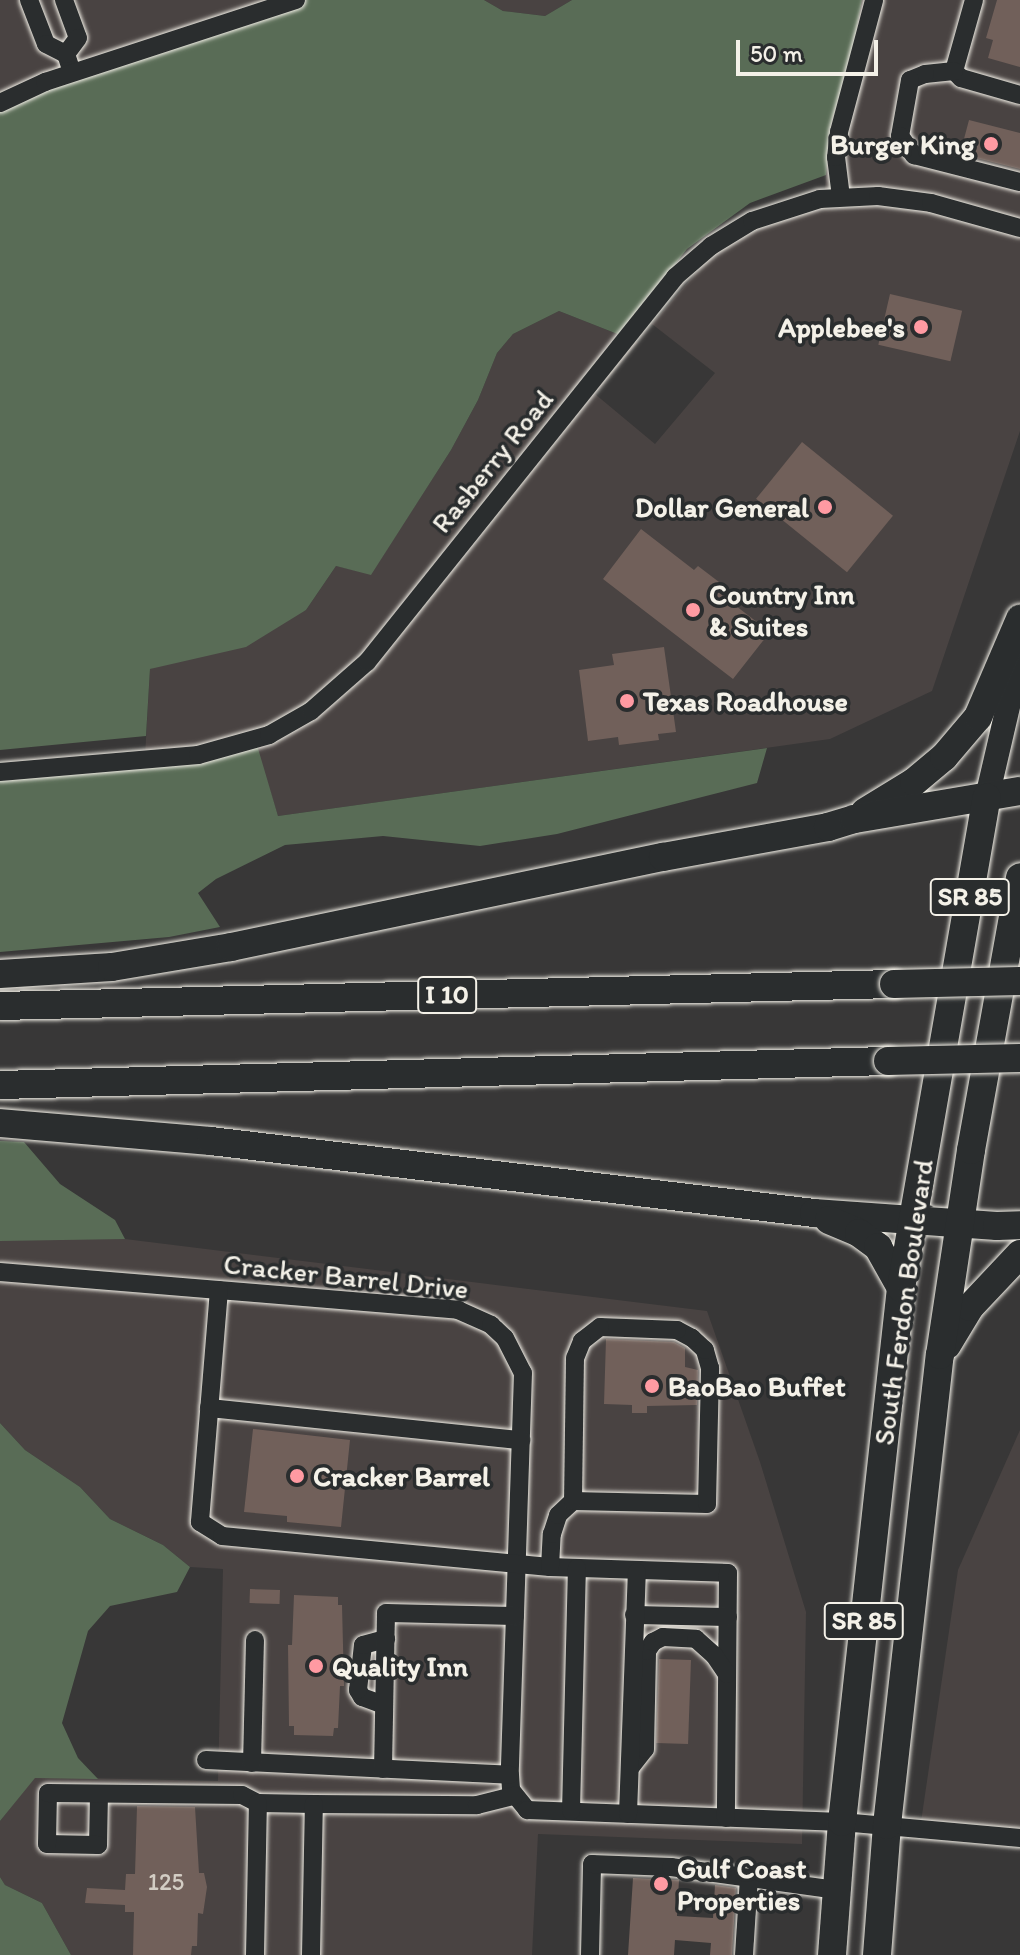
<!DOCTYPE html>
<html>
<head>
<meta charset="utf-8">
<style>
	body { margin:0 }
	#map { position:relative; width:1020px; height:1955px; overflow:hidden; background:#383737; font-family:Itim,sans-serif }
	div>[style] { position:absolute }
	.built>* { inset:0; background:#494342 }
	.green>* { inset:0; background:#596c56 }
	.building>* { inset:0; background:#71605a; transform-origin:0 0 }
	.roads { filter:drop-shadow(0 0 2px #f4f1e8) drop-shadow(0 0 2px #f4f1e8) }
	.minor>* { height:18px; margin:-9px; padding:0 9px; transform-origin:9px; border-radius:9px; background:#2a2d2e }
	.major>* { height:24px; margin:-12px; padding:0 12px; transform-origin:12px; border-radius:12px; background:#2a2d2e }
	.highway>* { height:28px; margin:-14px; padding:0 14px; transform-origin:14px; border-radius:14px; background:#2a2d2e }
	.bridges { filter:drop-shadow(0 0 2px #f4f1e8) drop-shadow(0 0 2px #f4f1e8) }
	.highway-bridge>* { height:28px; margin:-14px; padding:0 14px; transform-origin:14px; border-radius:14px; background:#2a2d2e }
	.dots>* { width:22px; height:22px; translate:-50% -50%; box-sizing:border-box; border:4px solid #2a2d2e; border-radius:50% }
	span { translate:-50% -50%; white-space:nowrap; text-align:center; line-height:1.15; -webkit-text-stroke:7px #2a2d2e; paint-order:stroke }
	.number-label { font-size:24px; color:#d3cdc4 }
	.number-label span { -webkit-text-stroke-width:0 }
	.shield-label span { padding:2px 6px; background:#2a2d2e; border:2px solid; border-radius:6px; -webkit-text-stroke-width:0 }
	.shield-label { font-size:26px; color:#f4f1e8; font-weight:700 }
	.poi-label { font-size:28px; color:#f4f1e8; font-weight:700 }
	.right { translate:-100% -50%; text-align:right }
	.left { translate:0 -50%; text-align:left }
	.street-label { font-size:28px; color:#f4f1e8 }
	.scale { position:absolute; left:736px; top:40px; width:142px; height:36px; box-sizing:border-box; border:4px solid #f4f1e8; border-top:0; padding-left:10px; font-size:24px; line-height:28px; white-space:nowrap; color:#f4f1e8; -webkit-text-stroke:6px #2a2d2e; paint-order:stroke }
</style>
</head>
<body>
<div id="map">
	<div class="built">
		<i style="clip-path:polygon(0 0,273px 0,0 95px)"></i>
		<i style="clip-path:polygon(484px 0,572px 0,545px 16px,503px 11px)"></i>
		<i style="clip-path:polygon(862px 0,1020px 0,1020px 431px,932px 691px,830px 739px,278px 816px,256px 746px,145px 756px,150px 669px,306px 610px,336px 566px,371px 574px,451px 450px,478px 400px,497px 353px,513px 334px,559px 311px,638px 342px,595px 394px,655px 444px,715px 373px,652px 324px,709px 258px,744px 234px,825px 190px,830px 124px,853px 49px)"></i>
		<i style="clip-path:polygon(8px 1239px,125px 1239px,707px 1311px,760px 1462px,806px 1612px,802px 1844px,538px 1834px,532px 1955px,71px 1955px,42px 1903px,5px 1885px,0 1877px,0 1821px,35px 1777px,218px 1781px,223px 1569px,190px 1567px,163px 1545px,110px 1519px,80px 1487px,25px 1450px,0 1423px,0 1241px)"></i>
		<i style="clip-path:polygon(1020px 1430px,1020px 1830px,921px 1822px,958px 1570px)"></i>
	</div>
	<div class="green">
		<i style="clip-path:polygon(273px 0,484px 0,503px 11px,545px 16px,572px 0,862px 0,853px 49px,831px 124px,826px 175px,750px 203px,687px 249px,620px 335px,559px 311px,513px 334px,497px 353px,478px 400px,451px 450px,371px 575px,336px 566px,306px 610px,246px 647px,150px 669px,146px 736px,0 750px,0 95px)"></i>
		<i style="clip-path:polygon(257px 745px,278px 816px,767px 748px,757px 783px,557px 834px,480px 846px,383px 836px,285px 845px,216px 879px,198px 893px,220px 927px,169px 937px,0 952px,0 771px)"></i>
		<i style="clip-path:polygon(0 1141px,24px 1142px,60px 1184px,115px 1220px,125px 1239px,0 1241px)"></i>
		<i style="clip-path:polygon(0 1423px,25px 1450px,80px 1487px,110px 1519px,163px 1545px,190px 1567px,177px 1592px,110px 1606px,88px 1631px,62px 1723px,78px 1758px,98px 1779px,35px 1778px,0 1821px)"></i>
		<i style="clip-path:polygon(0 1877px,5px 1885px,42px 1903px,71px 1955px,0 1955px)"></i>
	</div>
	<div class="building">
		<i style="clip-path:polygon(997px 0,1020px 0,1020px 67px,988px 58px,993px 40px,986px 38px)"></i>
		<i style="clip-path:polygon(969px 120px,1020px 133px,1020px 169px,960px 154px)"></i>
		<i style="left:890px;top:294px;width:74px;height:52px;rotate:13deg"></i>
		<i style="left:802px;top:442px;width:117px;height:73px;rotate:39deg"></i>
		<i style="clip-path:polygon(641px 529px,694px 570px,698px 566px,719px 582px,714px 589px,770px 632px,733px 679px,603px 579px)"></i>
		<i style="clip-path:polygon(664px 647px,676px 732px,658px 734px,659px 740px,619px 745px,618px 737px,588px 741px,579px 670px,614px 665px,612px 654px)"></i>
		<i style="clip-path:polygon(606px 1339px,674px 1342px,685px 1348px,685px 1367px,698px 1370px,697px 1405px,647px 1406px,647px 1413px,632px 1413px,632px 1405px,604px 1404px)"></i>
		<i style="clip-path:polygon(253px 1429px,350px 1440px,341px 1527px,287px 1522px,287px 1516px,244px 1512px)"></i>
		<i style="left:250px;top:1589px;width:30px;height:14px;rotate:2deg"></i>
		<i style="clip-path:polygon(294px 1595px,338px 1597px,338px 1605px,342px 1605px,344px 1686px,340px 1686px,338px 1728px,334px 1728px,333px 1736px,294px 1735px,294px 1726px,289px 1726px,288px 1645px,292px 1645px)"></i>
		<i style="left:659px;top:1659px;width:32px;height:84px;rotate:2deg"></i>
		<i style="clip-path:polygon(137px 1806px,195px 1807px,199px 1873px,204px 1873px,207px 1887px,203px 1914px,198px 1913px,197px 1946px,192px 1946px,191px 1955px,133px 1955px,134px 1912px,125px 1912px,125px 1905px,85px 1903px,87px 1888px,125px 1890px,126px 1874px,135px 1874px)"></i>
		<i style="clip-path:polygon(633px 1878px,679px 1880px,677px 1916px,713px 1918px,715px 1885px,736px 1888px,732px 1955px,710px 1955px,711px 1943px,675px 1940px,674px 1955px,628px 1955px)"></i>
	</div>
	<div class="roads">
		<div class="minor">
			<i style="left:29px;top:0;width:47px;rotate:68.9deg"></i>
			<i style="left:46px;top:44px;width:22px;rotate:27deg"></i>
			<i style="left:66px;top:54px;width:19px;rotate:72deg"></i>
			<i style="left:64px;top:0;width:40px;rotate:69.8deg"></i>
			<i style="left:78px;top:38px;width:20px;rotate:127deg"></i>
			<i style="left:974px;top:0;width:74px;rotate:105.7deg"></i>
			<i style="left:954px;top:71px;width:10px;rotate:45deg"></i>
			<i style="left:961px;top:78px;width:61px;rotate:16.1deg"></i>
			<i style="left:954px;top:71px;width:29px;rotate:174deg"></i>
			<i style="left:925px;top:74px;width:16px;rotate:158deg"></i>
			<i style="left:910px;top:80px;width:57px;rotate:100.1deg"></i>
			<i style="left:900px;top:136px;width:24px;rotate:54deg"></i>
			<i style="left:914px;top:155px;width:109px;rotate:14.3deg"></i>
			<i style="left:0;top:103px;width:50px;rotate:-25deg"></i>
			<i style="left:45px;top:82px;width:264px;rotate:-18.1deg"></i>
			<i style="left:841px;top:197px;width:40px;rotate:-97.1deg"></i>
			<i style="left:836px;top:157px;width:25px;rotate:-83deg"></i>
			<i style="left:839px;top:132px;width:137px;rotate:-75.1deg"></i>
			<i style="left:0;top:772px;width:199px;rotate:-4.9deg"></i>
			<i style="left:198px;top:755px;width:74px;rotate:-15.7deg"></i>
			<i style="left:269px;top:735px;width:48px;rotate:-29.7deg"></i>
			<i style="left:311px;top:711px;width:74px;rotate:-41.2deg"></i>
			<i style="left:367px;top:662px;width:493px;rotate:-51.3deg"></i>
			<i style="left:675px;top:277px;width:48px;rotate:-40.7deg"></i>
			<i style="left:711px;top:246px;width:48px;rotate:-31.4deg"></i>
			<i style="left:752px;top:221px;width:71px;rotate:-17.9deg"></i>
			<i style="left:820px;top:199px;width:58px;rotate:-3deg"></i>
			<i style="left:878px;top:196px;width:53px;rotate:7.5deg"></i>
			<i style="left:931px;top:203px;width:92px;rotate:15.7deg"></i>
			<i style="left:0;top:1272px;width:460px;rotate:4.7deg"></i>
			<i style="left:458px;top:1310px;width:36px;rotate:24deg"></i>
			<i style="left:491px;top:1325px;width:19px;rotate:43deg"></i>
			<i style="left:505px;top:1338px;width:39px;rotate:63deg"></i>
			<i style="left:523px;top:1373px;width:402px;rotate:91.9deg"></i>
			<i style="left:510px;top:1775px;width:15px;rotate:86deg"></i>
			<i style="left:511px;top:1790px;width:26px;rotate:51deg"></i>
			<i style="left:527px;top:1810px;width:315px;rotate:2.2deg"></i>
			<i style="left:842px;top:1822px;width:179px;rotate:5.1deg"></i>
			<i style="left:219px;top:1290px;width:233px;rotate:94.7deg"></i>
			<i style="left:200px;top:1522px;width:26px;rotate:32deg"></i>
			<i style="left:222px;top:1536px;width:329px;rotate:5.4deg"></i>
			<i style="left:550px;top:1567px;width:178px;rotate:1.9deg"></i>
			<i style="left:728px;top:1573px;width:245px;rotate:90.5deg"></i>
			<i style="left:209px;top:1408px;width:314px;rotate:5.9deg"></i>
			<i style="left:550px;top:1567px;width:33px;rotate:-87deg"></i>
			<i style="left:552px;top:1534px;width:20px;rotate:-72deg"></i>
			<i style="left:558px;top:1515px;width:21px;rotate:-43deg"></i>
			<i style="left:573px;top:1501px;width:134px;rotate:1.3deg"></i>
			<i style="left:707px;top:1504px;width:136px;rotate:-88.7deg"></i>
			<i style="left:710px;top:1368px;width:19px;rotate:-106deg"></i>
			<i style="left:705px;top:1350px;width:18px;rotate:-137deg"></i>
			<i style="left:692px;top:1338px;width:17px;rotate:-152deg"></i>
			<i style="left:677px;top:1330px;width:77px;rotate:-177.8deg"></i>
			<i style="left:600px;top:1327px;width:23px;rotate:142deg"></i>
			<i style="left:582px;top:1341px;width:18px;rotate:112deg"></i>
			<i style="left:575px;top:1358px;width:143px;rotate:90.8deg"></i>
			<i style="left:634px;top:1615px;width:94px;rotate:1.2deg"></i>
			<i style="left:384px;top:1705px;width:23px;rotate:-160deg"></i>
			<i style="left:362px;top:1697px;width:8px;rotate:-120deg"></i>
			<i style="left:358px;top:1690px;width:45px;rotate:-83.7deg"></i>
			<i style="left:363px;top:1645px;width:24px;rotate:-15deg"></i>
			<i style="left:206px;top:1760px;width:304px;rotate:2.8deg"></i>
			<i style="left:252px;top:1763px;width:123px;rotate:-88.6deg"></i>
			<i style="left:630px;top:1768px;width:24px;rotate:-52deg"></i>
			<i style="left:645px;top:1749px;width:98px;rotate:-88.8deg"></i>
			<i style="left:647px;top:1651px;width:11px;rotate:-56deg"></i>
			<i style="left:653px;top:1642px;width:11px;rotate:-27deg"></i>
			<i style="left:663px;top:1637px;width:33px;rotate:3deg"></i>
			<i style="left:696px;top:1639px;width:24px;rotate:42deg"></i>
			<i style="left:714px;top:1655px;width:23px;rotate:56deg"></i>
			<i style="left:383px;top:1769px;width:156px;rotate:-88.9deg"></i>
			<i style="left:386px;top:1613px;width:129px;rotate:1.3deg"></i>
			<i style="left:99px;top:1794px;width:51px;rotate:91.1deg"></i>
			<i style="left:98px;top:1845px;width:51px;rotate:-178.9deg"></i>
			<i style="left:47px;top:1844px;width:51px;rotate:-88.9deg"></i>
			<i style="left:48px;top:1793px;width:194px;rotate:0.6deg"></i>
			<i style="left:242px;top:1795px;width:18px;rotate:27deg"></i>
			<i style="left:258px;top:1803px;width:56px;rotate:1deg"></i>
			<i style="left:314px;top:1804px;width:163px;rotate:0.4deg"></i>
			<i style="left:477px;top:1805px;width:38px;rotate:-14deg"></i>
			<i style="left:571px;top:1811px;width:243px;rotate:-88.6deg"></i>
			<i style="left:628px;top:1814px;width:242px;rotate:-87.9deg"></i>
			<i style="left:255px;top:1955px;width:152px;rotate:-88.9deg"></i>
			<i style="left:311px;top:1955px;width:151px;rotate:-88.9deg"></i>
			<i style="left:590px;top:1955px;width:91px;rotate:-88.7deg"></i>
			<i style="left:592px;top:1864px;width:79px;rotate:2.2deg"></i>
			<i style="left:671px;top:1867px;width:168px;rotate:7.9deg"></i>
			<i style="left:744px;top:1955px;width:77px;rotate:-86.3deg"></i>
		</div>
		<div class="major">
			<i style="left:987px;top:797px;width:146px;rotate:-76.9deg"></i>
		</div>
		<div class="highway">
			<i style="left:865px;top:812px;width:57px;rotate:-31.5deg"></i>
			<i style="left:914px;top:782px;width:39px;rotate:-40deg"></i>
			<i style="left:944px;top:757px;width:52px;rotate:-49.6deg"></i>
			<i style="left:978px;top:717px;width:107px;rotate:-66.8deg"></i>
			<i style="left:0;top:974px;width:112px;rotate:-3.6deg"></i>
			<i style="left:112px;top:967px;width:121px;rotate:-9.5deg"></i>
			<i style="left:231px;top:947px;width:441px;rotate:-11.8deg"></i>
			<i style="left:663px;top:857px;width:168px;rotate:-10.3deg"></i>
			<i style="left:828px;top:827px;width:27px;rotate:-17deg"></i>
			<i style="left:854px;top:819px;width:168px;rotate:-9.6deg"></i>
			<i style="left:0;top:1006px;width:894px;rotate:-1.41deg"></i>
			<i style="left:0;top:1085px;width:888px;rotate:-1.55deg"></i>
			<i style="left:0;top:1123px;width:212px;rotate:4.9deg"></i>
			<i style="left:211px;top:1141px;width:607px;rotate:6.81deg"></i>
			<i style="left:814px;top:1213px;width:183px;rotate:4.1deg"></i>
			<i style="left:997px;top:1226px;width:23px;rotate:-2deg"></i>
			<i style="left:829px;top:1220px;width:33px;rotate:23deg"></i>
			<i style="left:859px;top:1233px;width:24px;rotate:36deg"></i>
			<i style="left:878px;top:1247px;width:47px;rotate:60.7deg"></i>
			<i style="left:947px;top:1345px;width:44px;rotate:-58.8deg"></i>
			<i style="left:970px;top:1307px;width:73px;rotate:-46.7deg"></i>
			<i style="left:832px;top:1955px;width:133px;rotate:-85.7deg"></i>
			<i style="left:842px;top:1822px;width:537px;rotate:-83.7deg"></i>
			<i style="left:901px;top:1288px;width:498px;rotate:-80.1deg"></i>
			<i style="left:877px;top:1955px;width:130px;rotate:-85.6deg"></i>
			<i style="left:887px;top:1825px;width:473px;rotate:-83.6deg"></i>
			<i style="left:940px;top:1355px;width:207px;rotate:-81.4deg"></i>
			<i style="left:971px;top:1150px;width:277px;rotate:-79.8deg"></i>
		</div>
	</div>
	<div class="bridges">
		<div class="highway-bridge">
			<i style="left:894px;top:984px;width:126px;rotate:-1.4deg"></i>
			<i style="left:888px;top:1061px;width:132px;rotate:-1.3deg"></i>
		</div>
	</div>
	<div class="dots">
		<i style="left:991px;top:144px;background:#ff9aa2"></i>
		<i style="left:921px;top:327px;background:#ff9aa2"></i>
		<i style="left:825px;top:507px;background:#ff9aa2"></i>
		<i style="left:693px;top:610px;background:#ff9aa2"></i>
		<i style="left:627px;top:701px;background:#ff9aa2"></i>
		<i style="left:652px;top:1386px;background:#ff9aa2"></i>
		<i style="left:297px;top:1476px;background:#ff9aa2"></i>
		<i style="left:316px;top:1666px;background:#ff9aa2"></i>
		<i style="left:661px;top:1884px;background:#ff9aa2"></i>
	</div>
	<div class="number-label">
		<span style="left:166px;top:1882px">125</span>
	</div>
	<div class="shield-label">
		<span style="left:970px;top:897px">SR 85</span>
		<span style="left:447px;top:995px">I 10</span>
		<span style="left:864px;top:1621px">SR 85</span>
	</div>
	<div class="poi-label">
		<span class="right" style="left:975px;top:144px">Burger King</span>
		<span class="right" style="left:905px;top:327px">Applebee's</span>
		<span class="right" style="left:809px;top:507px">Dollar General</span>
		<span class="left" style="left:709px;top:610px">Country Inn<br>&amp; Suites</span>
		<span class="left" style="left:643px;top:701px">Texas Roadhouse</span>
		<span class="left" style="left:668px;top:1386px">BaoBao Buffet</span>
		<span class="left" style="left:313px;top:1476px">Cracker Barrel</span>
		<span class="left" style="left:332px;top:1666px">Quality Inn</span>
		<span class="left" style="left:677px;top:1884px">Gulf Coast<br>Properties</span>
	</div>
	<div class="street-label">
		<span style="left:492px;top:461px;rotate:-51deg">Rasberry Road</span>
		<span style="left:346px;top:1276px;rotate:6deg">Cracker Barrel Drive</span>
		<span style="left:903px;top:1302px;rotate:-82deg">South Ferdon Boulevard</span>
	</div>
	<div class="scale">50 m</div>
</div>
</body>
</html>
